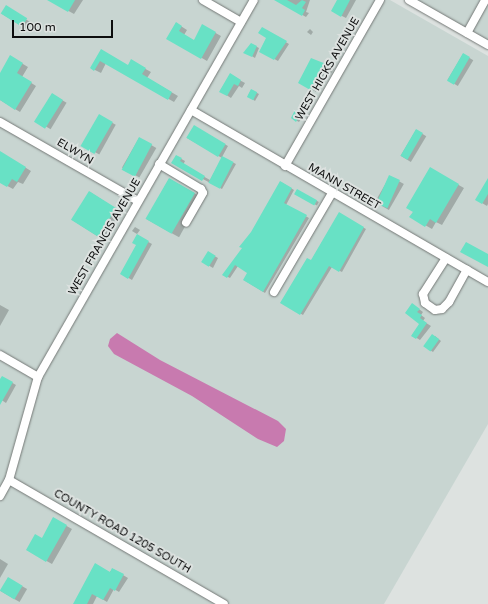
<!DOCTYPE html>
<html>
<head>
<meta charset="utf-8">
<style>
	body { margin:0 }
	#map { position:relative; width:488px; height:604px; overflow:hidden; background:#dde2e0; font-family:"Varela Round",sans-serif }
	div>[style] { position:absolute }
	.built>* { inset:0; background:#c8d5d1 }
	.water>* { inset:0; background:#c87aaf }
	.shadow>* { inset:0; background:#0003; transform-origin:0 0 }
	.building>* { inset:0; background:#68e1c5; transform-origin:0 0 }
	.roads { filter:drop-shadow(0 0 1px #747876) drop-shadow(0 0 1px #747876) }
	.minor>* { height:8px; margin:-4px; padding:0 4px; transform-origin:4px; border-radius:4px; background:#fff }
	span { translate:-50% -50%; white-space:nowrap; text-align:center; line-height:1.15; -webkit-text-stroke:4px #dde2e0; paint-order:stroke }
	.street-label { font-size:11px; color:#0c0d0d }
	.scale { position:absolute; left:12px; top:20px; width:101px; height:18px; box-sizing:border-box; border:2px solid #0c0d0d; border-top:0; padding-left:5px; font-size:12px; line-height:14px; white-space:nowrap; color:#0c0d0d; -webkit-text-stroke:3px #dde2e0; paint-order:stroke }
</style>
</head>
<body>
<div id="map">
	<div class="built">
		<i style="clip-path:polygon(0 0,390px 0,488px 56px,488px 424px,384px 604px,0 604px)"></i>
		<i style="clip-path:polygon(404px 0,488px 0,488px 48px)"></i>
	</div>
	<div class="water">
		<i style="clip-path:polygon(117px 333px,160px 360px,278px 421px,286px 429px,284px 441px,277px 447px,258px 439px,192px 396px,114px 354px,108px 346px,110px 339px)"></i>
	</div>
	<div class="shadow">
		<i style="clip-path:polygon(49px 0,83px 0,74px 14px)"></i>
		<i style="clip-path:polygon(276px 0,310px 0,306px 12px,309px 13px,306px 17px)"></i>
		<i style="clip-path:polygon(338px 0,356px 0,346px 18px,332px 11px)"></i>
		<i style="left:6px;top:7px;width:28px;height:8px;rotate:32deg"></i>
		<i style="clip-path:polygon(176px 23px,187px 30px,184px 35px,194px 41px,203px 26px,221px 36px,207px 61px,168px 38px)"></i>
		<i style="clip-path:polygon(262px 28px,289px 44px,278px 61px,260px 51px,268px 38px)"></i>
		<i style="clip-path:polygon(310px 29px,313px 32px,311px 35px,307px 32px)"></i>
		<i style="clip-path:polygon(251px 44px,259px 48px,255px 58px,245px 52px)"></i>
		<i style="clip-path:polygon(101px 51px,128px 66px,131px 61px,151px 72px,147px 78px,178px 96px,174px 102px,106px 63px,101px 73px,91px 68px)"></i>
		<i style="left:463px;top:54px;width:12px;height:30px;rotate:31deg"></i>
		<i style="clip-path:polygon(11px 57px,28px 67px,22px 77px,36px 86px,20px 112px,0 100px,0 75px)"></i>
		<i style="clip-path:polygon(312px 60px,334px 69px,330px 75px,325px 72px,316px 92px,299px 82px)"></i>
		<i style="clip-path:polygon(230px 75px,245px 83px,242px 88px,239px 86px,231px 98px,220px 91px)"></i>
		<i style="clip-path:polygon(251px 90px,259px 94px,255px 101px,248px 96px)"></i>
		<i style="left:52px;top:94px;width:17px;height:31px;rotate:31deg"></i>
		<i style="clip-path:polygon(296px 111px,303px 116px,299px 122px,292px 118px)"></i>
		<i style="left:100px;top:116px;width:18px;height:34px;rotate:29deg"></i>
		<i style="clip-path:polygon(194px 127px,228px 146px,222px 157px,236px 164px,222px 189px,172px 163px,176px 156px,185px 161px,183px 165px,210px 180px,222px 158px,187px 138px)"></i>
		<i style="left:416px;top:130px;width:12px;height:30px;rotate:31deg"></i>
		<i style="left:139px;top:138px;width:20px;height:34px;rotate:30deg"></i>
		<i style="clip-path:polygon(0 152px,31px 171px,23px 184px,18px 182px,13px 189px,0 182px)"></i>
		<i style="clip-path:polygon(430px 169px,464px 188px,442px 225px,436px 222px,432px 229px,411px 217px)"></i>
		<i style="left:390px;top:176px;width:16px;height:30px;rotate:30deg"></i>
		<i style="left:169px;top:179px;width:37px;height:46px;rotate:29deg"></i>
		<i style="clip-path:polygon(488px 180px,488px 204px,487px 206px,477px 200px)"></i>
		<i style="clip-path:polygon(281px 182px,294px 190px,286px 205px,309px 218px,265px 293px,244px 280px,249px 272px,238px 266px,230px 278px,224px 275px,244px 248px)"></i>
		<i style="left:297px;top:190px;width:25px;height:4px;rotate:29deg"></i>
		<i style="left:90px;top:192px;width:37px;height:33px;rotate:33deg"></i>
		<i style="clip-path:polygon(339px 214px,366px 229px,342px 272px,332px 267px,303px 315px,281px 302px,311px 261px)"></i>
		<i style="clip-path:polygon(135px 227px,140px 230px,137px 234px,132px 231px)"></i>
		<i style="clip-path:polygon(137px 236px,152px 244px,132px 280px,122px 274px,137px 245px)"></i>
		<i style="clip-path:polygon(209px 253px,218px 258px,213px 268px,203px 262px)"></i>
		<i style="clip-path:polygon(0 305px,9px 310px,0 326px)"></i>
		<i style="clip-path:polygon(416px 307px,423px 312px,421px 315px,425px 318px,423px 321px,431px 326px,420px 340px,412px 335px,421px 323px,406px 313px)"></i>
		<i style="clip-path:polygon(435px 336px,441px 341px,433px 352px,424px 346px)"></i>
		<i style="clip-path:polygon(2px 377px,16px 385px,6px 403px,0 399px)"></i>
		<i style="clip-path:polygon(54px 519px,72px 529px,52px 564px,27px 550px,42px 539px)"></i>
		<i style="clip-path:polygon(0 559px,8px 564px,0 578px)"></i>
		<i style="clip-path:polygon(113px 569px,128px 578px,119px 592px,114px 589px,107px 602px,97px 596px,93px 604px,74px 604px)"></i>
		<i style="left:8px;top:578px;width:22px;height:15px;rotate:30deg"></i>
	</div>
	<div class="building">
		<i style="clip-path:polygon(47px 0,75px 0,68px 12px)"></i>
		<i style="clip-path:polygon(274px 0,287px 0,296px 5px,302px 0,306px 2px,302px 8px,305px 10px,302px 16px)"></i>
		<i style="clip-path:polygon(337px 0,350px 0,341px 17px,331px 11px)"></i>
		<i style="left:6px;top:5px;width:25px;height:10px;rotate:32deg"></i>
		<i style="clip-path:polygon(176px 22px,182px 26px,179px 31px,194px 40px,202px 24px,216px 32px,201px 59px,166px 39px)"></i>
		<i style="clip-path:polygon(262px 27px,287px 41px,274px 60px,259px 52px,266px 38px,258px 33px)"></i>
		<i style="clip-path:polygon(251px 43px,257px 46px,252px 57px,243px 53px)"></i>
		<i style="clip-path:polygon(101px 49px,128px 65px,131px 59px,146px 68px,142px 74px,172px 92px,168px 100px,100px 61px,94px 71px,90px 68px)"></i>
		<i style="left:463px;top:53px;width:8px;height:32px;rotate:30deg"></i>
		<i style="clip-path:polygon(10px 55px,23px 63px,17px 73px,32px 82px,15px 110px,0 100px,0 73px)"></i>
		<i style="clip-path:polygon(311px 58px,331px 66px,326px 74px,321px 71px,312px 91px,298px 83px)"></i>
		<i style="clip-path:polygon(230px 73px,241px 80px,238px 86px,234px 84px,227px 96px,219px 92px)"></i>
		<i style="left:251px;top:89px;width:7px;height:9px;rotate:27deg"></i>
		<i style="left:52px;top:93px;width:13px;height:34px;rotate:32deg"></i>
		<i style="clip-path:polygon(295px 110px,301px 113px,296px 122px,291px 118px)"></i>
		<i style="left:99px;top:114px;width:16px;height:37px;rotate:30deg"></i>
		<i style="left:194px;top:125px;width:37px;height:15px;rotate:31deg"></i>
		<i style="left:416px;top:129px;width:8px;height:31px;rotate:30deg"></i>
		<i style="left:139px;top:137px;width:15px;height:37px;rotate:28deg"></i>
		<i style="clip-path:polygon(0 151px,26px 167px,17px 182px,12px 179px,7px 187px,0 183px)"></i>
		<i style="clip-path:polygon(176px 155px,182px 158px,180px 161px,205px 176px,202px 181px,171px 163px)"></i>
		<i style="left:222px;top:156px;width:13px;height:30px;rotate:27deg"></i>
		<i style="clip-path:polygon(430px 167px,459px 184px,436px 223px,430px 219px,425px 227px,409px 217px,413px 212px,406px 208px)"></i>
		<i style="left:389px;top:175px;width:12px;height:31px;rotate:24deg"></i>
		<i style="left:169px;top:178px;width:30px;height:47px;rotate:30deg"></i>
		<i style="clip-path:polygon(488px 178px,488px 194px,482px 204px,475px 200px)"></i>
		<i style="clip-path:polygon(280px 181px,292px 188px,284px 203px,307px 215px,263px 292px,243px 280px,247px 273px,235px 265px,227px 278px,222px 275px,242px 248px,239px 247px,251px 232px)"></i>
		<i style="left:297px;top:189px;width:23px;height:6px;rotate:29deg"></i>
		<i style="left:89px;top:191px;width:32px;height:34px;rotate:32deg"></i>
		<i style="clip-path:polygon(339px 212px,364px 227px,339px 272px,329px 266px,300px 315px,280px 303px,307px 258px,311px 260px)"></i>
		<i style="clip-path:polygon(137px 234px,149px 241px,128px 279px,120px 274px,136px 245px,132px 243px)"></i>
		<i style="clip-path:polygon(466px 242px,488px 254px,488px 267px,460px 252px)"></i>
		<i style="left:208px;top:251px;width:9px;height:13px;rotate:32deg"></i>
		<i style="clip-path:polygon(412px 303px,420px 309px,417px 312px,422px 315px,420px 318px,427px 323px,416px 339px,411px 336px,419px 324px,405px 313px)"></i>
		<i style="left:432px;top:334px;width:9px;height:15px;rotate:36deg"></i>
		<i style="clip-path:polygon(2px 376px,13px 382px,0 405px,0 379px)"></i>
		<i style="clip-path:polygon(53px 517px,67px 525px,46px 562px,26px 550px,35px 534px,42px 538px)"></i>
		<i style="clip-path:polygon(95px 563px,110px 572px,112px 568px,124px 574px,115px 591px,110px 588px,103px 600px,92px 594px,87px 604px,73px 604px)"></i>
		<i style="left:8px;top:577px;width:17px;height:16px;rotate:31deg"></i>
	</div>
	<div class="roads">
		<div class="minor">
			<i style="left:203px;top:0;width:44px;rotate:30.1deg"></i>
			<i style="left:409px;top:0;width:91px;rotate:29.7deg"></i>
			<i style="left:467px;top:33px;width:38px;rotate:-61deg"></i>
			<i style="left:191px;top:110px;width:343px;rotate:30.1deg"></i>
			<i style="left:0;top:122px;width:159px;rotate:29.8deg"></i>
			<i style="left:159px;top:164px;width:49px;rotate:30.8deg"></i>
			<i style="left:201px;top:189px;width:4px;rotate:63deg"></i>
			<i style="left:203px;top:193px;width:34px;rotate:120deg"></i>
			<i style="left:285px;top:166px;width:191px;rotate:-60.2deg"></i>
			<i style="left:446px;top:258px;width:43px;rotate:122.6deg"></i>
			<i style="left:423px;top:294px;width:9px;rotate:77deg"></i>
			<i style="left:425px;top:303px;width:12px;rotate:35deg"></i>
			<i style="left:435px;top:310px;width:7px;rotate:-8deg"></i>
			<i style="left:442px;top:309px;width:10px;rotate:-45deg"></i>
			<i style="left:449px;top:302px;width:37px;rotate:-61deg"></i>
			<i style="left:274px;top:292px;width:115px;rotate:-59.6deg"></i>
			<i style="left:0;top:355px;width:44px;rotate:30.1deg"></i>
			<i style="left:9px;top:480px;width:248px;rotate:30deg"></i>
			<i style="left:0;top:496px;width:18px;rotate:-61deg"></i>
			<i style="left:9px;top:480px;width:107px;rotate:-74.3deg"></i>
			<i style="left:38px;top:377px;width:434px;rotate:-60.2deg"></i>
		</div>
	</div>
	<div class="street-label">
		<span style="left:328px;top:69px;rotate:-60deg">WEST HICKS AVENUE</span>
		<span style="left:75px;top:152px;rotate:30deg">ELWYN</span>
		<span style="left:344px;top:187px;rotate:30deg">MANN STREET</span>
		<span style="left:105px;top:237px;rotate:-60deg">WEST FRANCIS AVENUE</span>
		<span style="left:122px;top:532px;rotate:30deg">COUNTY ROAD 1205 SOUTH</span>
	</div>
	<div class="scale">100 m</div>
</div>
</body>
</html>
